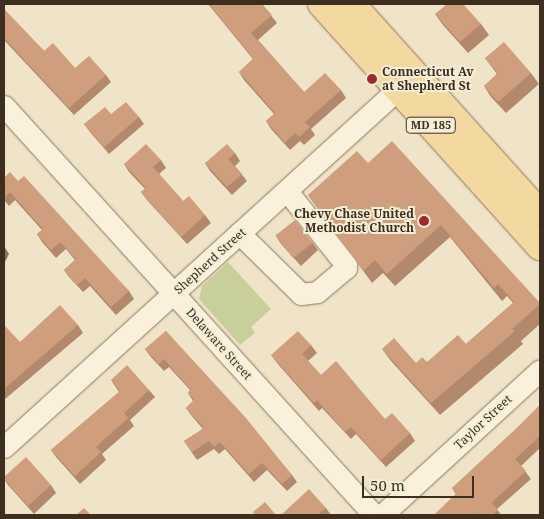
<!DOCTYPE html>
<html>
<head>
<meta charset="utf-8">
<style>
	body { margin:0 }
	#map { position:relative; width:544px; height:519px; overflow:hidden; background:#f0e4c8; font-family:"Noto Serif",serif }
	div>[style] { position:absolute }
	.green>* { inset:0; background:#c9cf9b }
	.roads { filter:drop-shadow(0 0 1px #8d765c) drop-shadow(0 0 1px #8d765c) }
	.minor>* { height:21px; margin:-10.5px; padding:0 10.5px; transform-origin:10.5px; border-radius:10.5px; background:#faf1dc }
	.major>* { height:26px; margin:-13px; padding:0 13px; transform-origin:13px; border-radius:13px; background:#f3d9a0 }
	.wall>* { inset:0; background:#b2896c }
	.shaded-wall>* { inset:0; background:#916f58 }
	.building>* { inset:0; background:#cf9f7d; transform-origin:0 0 }
	.dots>* { width:14px; height:14px; translate:-50% -50%; box-sizing:border-box; border:2px solid #f7eed8; border-radius:50% }
	span { translate:-50% -50%; white-space:nowrap; text-align:center; line-height:1.15; -webkit-text-stroke:4px #f7eed8; paint-order:stroke }
	.shield-label span { padding:1px 4px; background:#f7eed8; border:1px solid; border-radius:4px; -webkit-text-stroke-width:0 }
	.shield-label { font-size:11px; color:#3d2e20; font-weight:700 }
	.poi-label { font-size:12px; color:#3d2e20; font-weight:700 }
	.left { translate:0 -50%; text-align:left }
	.right { translate:-100% -50%; text-align:right }
	.street-label { font-size:12px; color:#3d2e20 }
	.frame { position:absolute; inset:0; border:5px solid #3d2e20; pointer-events:none }
	.scale { position:absolute; left:362px; top:476px; width:112px; height:22px; box-sizing:border-box; border:2px solid #3d2e20; border-top:0; padding-left:6px; font-size:15px; line-height:18px; white-space:nowrap; color:#3d2e20; -webkit-text-stroke:4px #f7eed8; paint-order:stroke }
</style>
</head>
<body>
<div id="map">
	<div class="green">
		<i style="clip-path:polygon(228px 262px,271px 309px,251px 327px,255px 333px,240px 345px,199px 299px,202px 286px)"></i>
	</div>
	<div class="roads">
		<div class="minor">
			<i style="left:4px;top:106px;width:552px;rotate:47.87deg"></i>
			<i style="left:239px;top:233px;width:87px;rotate:44.5deg"></i>
			<i style="left:301px;top:294px;width:16px;rotate:-7deg"></i>
			<i style="left:317px;top:292px;width:38px;rotate:-40deg"></i>
			<i style="left:346px;top:268px;width:3px;rotate:-90deg"></i>
			<i style="left:346px;top:265px;width:95px;rotate:-128.6deg"></i>
			<i style="left:4px;top:447px;width:547px;rotate:-42.26deg"></i>
			<i style="left:382px;top:515px;width:214px;rotate:-42.5deg"></i>
		</div>
		<div class="major">
			<i style="left:321px;top:4px;width:327px;rotate:48deg"></i>
			<i style="left:352px;top:4px;width:281px;rotate:48deg"></i>
		</div>
	</div>
	<div class="wall">
		<i style="clip-path:polygon(208px 4px,262px 4px,277px 23px,258px 40px,304px 92px,341px 90px,346px 98px,311px 129px,315px 135px,304px 145px,300px 141px,290px 150px,271px 129px,266px 121px,274px 114px,244px 80px,239px 72px,253px 59px)"></i>
		<i style="clip-path:polygon(4px 9px,44px 51px,75px 68px,106px 75px,111px 82px,74px 115px,4px 40px)"></i>
		<i style="clip-path:polygon(435px 14px,481px 24px,489px 35px,468px 53px,443px 25px)"></i>
		<i style="clip-path:polygon(485px 58px,531px 73px,539px 84px,506px 113px,491px 97px,484px 86px,497px 74px)"></i>
		<i style="clip-path:polygon(111px 114px,139px 117px,144px 124px,109px 154px,90px 132px,84px 124px)"></i>
		<i style="clip-path:polygon(235px 153px,240px 161px,235px 166px,247px 181px,232px 195px,210px 171px,205px 163px)"></i>
		<i style="clip-path:polygon(161px 160px,166px 168px,159px 174px,183px 201px,205px 215px,211px 223px,187px 244px,147px 200px,141px 192px,145px 189px,129px 172px,124px 164px)"></i>
		<i style="clip-path:polygon(368px 163px,540px 303px,540px 324px,521px 341px,523px 344px,440px 415px,391px 361px,382px 349px,416px 363px,427px 362px,466px 344px,513px 303px,507px 296px,502px 301px,450px 237px,395px 286px,383px 273px,372px 283px,308px 195px)"></i>
		<i style="clip-path:polygon(4px 178px,18px 181px,129px 291px,134px 299px,116px 315px,90px 286px,83px 292px,69px 277px,64px 270px,75px 260px,66px 249px,56px 258px,42px 242px,37px 234px,42px 230px,15px 200px,9px 206px,4px 200px)"></i>
		<i style="clip-path:polygon(276px 236px,313px 243px,318px 250px,301px 266px,281px 244px)"></i>
		<i style="clip-path:polygon(78px 325px,83px 333px,4px 400px,4px 327px,20px 342px)"></i>
		<i style="clip-path:polygon(166px 331px,292px 475px,297px 482px,287px 491px,267px 470px,254px 482px,225px 449px,219px 454px,214px 449px,197px 460px,184px 441px,203px 429px,191px 415px,186px 408px,193px 401px,188px 393px,190px 390px,169px 367px,164px 371px,150px 356px,145px 349px)"></i>
		<i style="clip-path:polygon(311px 345px,317px 353px,308px 361px,321px 375px,385px 419px,410px 433px,415px 441px,386px 467px,356px 434px,351px 439px,322px 408px,319px 411px,277px 363px,271px 355px)"></i>
		<i style="clip-path:polygon(111px 380px,149px 390px,155px 397px,130px 420px,134px 426px,102px 454px,106px 460px,80px 484px,56px 457px,51px 450px,119px 392px)"></i>
		<i style="clip-path:polygon(540px 405px,540px 448px,521px 466px,531px 479px,497px 509px,501px 515px,434px 515px,456px 494px,452px 488px,517px 428px)"></i>
		<i style="clip-path:polygon(4px 479px,51px 485px,56px 493px,34px 514px,8px 485px)"></i>
		<i style="clip-path:polygon(326px 508px,331px 515px,281px 515px)"></i>
	</div>
	<div class="shaded-wall">
		<i style="clip-path:polygon(4px 246px,9px 254px,4px 264px)"></i>
	</div>
	<div class="building">
		<i style="clip-path:polygon(209px 4px,262px 4px,272px 15px,251px 33px,304px 92px,325px 73px,341px 90px,305px 122px,310px 127px,299px 137px,295px 133px,285px 143px,266px 121px,275px 113px,239px 72px,254px 59px)"></i>
		<i style="clip-path:polygon(447px 4px,463px 4px,481px 24px,460px 42px,435px 14px)"></i>
		<i style="clip-path:polygon(4px 9px,44px 51px,53px 43px,75px 68px,89px 56px,106px 75px,69px 108px,4px 38px)"></i>
		<i style="clip-path:polygon(504px 42px,531px 73px,498px 102px,484px 86px,498px 73px,485px 58px)"></i>
		<i style="clip-path:polygon(126px 102px,139px 117px,104px 147px,84px 124px,105px 107px,111px 114px)"></i>
		<i style="clip-path:polygon(392px 141px,540px 303px,540px 304px,512px 329px,515px 331px,431px 403px,382px 349px,394px 338px,416px 363px,422px 357px,427px 362px,458px 335px,466px 344px,514px 302px,498px 284px,494px 288px,441px 225px,387px 274px,375px 260px,363px 271px,308px 195px,357px 151px,368px 163px)"></i>
		<i style="clip-path:polygon(146px 144px,161px 160px,153px 167px,183px 201px,189px 196px,205px 215px,181px 237px,141px 192px,146px 188px,124px 164px)"></i>
		<i style="clip-path:polygon(227px 144px,235px 153px,228px 159px,242px 174px,227px 187px,205px 163px)"></i>
		<i style="clip-path:polygon(10px 172px,18px 181px,24px 176px,129px 291px,111px 307px,85px 278px,77px 285px,64px 270px,76px 259px,60px 242px,51px 250px,37px 234px,43px 229px,10px 192px,4px 198px,4px 178px)"></i>
		<i style="left:295px;top:220px;width:29px;height:25px;rotate:52deg"></i>
		<i style="clip-path:polygon(60px 305px,78px 325px,4px 389px,4px 327px,5px 326px,20px 342px)"></i>
		<i style="clip-path:polygon(166px 331px,246px 418px,292px 475px,282px 484px,262px 463px,249px 474px,220px 442px,214px 447px,209px 441px,192px 452px,184px 441px,204px 428px,186px 408px,194px 400px,188px 393px,191px 390px,164px 359px,159px 364px,145px 349px)"></i>
		<i style="clip-path:polygon(298px 331px,311px 345px,302px 354px,321px 375px,336px 361px,385px 419px,392px 413px,410px 433px,381px 460px,351px 427px,345px 432px,317px 400px,314px 403px,271px 355px)"></i>
		<i style="clip-path:polygon(127px 365px,149px 390px,124px 413px,128px 418px,96px 447px,101px 452px,75px 476px,51px 450px,120px 391px,111px 380px)"></i>
		<i style="clip-path:polygon(540px 405px,540px 436px,515px 459px,526px 471px,491px 503px,498px 510px,492px 515px,476px 515px,474px 513px,472px 515px,434px 515px,457px 493px,452px 488px,517px 428px)"></i>
		<i style="clip-path:polygon(26px 457px,51px 485px,28px 506px,4px 479px,4px 477px)"></i>
		<i style="clip-path:polygon(309px 489px,326px 508px,318px 515px,281px 515px)"></i>
		<i style="clip-path:polygon(265px 502px,276px 515px,255px 515px,253px 512px)"></i>
		<i style="clip-path:polygon(84px 508px,91px 515px,76px 515px)"></i>
	</div>
	<div class="dots">
		<i style="left:372px;top:79px;background:#9e2a2b"></i>
		<i style="left:424px;top:221px;background:#9e2a2b"></i>
	</div>
	<div class="shield-label">
		<span style="left:431px;top:125px">MD 185</span>
	</div>
	<div class="poi-label">
		<span class="left" style="left:382px;top:79px">Connecticut Av<br>at Shepherd St</span>
		<span class="right" style="left:414px;top:221px">Chevy Chase United<br>Methodist Church</span>
	</div>
	<div class="street-label">
		<span style="left:210px;top:261px;rotate:-42deg">Shepherd Street</span>
		<span style="left:219px;top:344px;rotate:48deg">Delaware Street</span>
		<span style="left:483px;top:422px;rotate:-43deg">Taylor Street</span>
	</div>
	<div class="frame"></div>
	<div class="scale">50 m</div>
</div>
</body>
</html>
